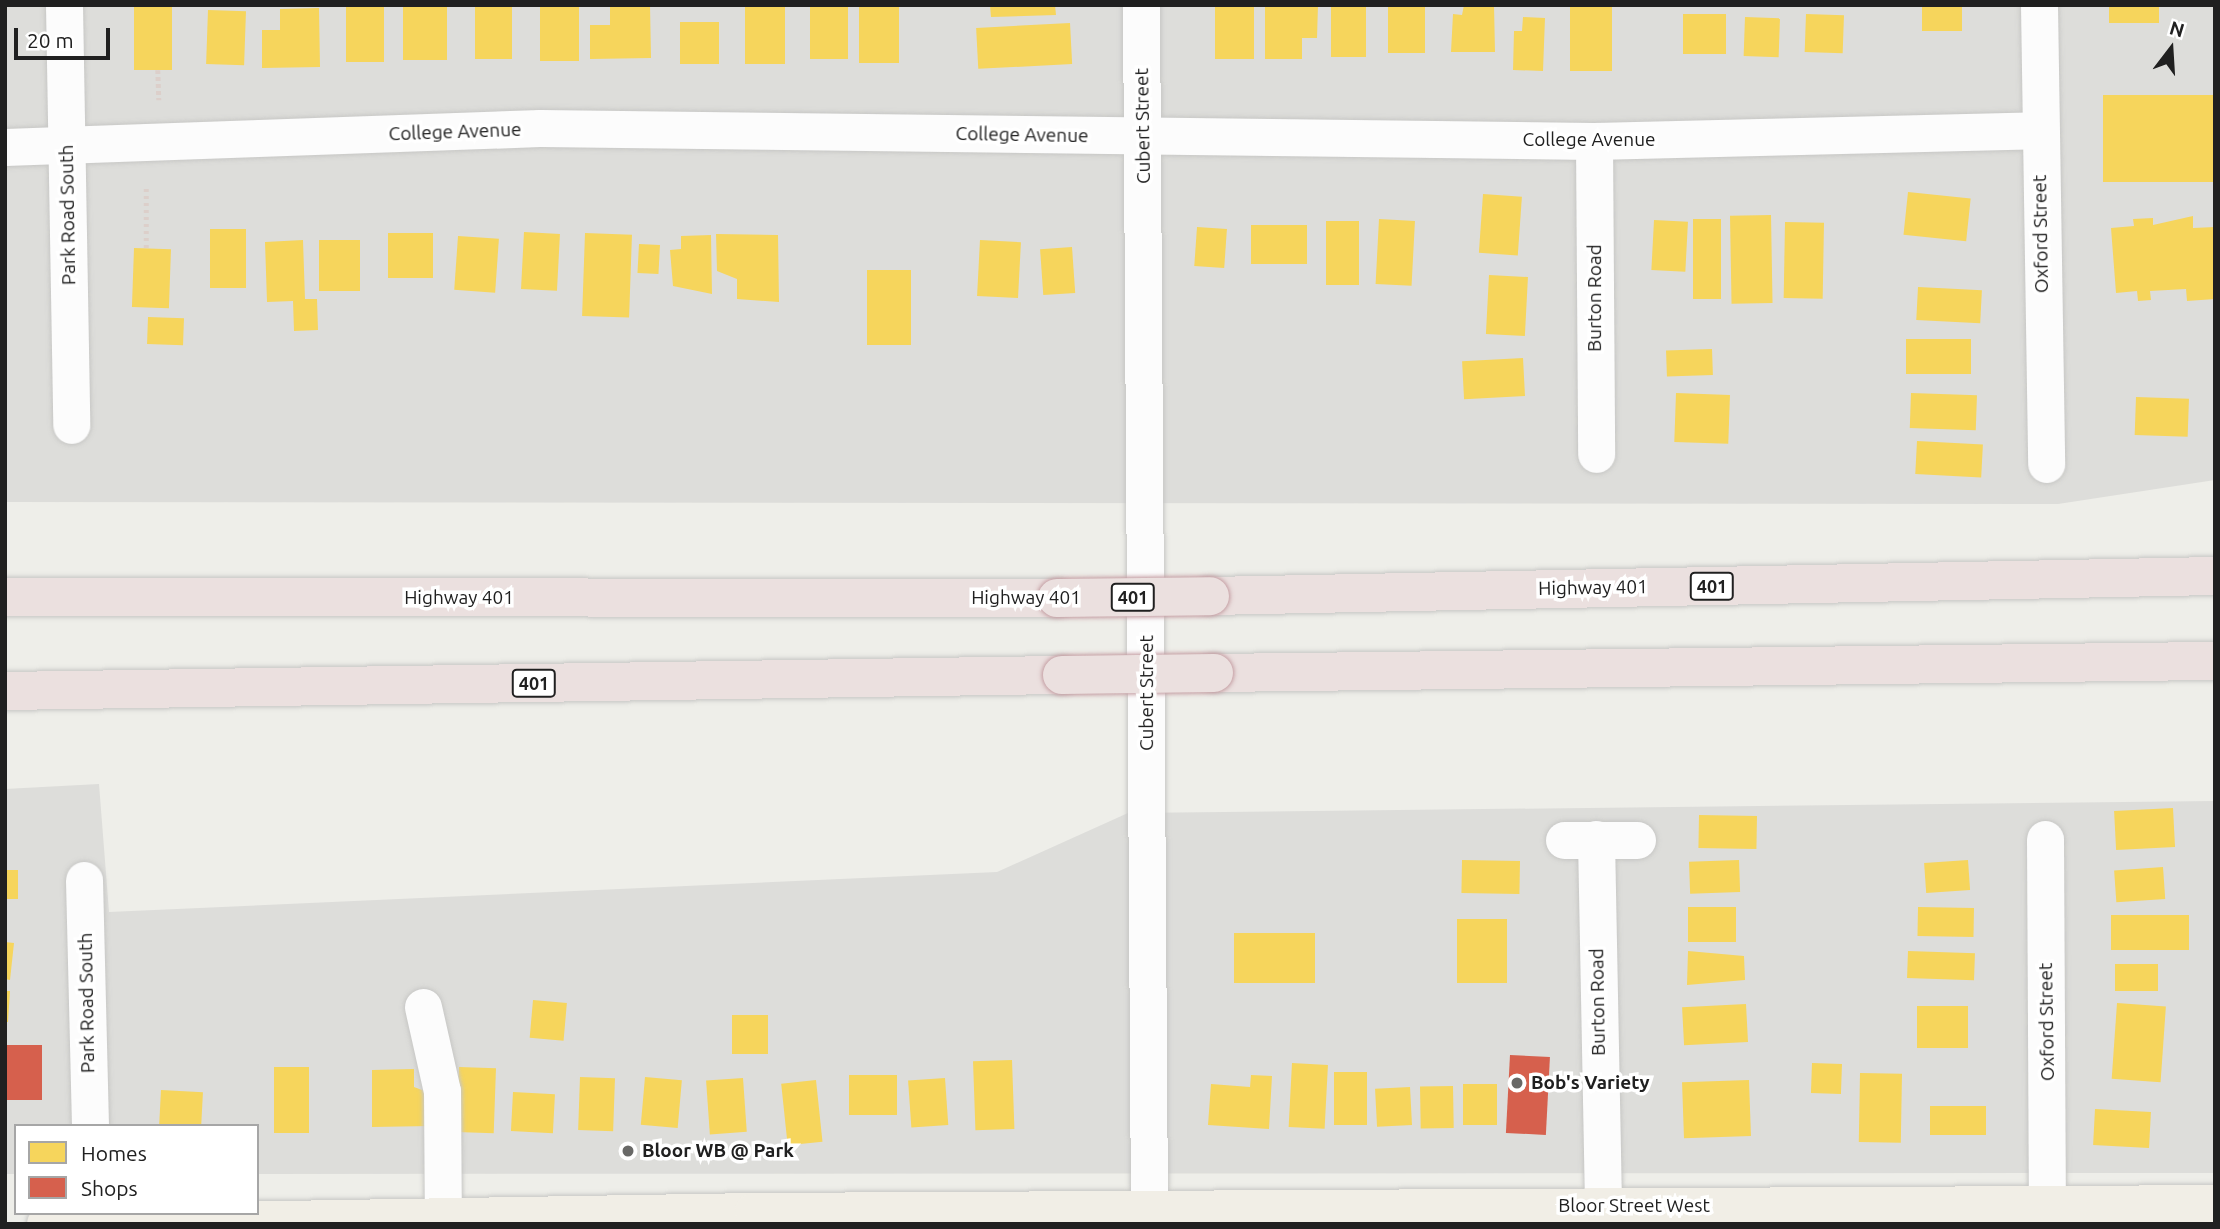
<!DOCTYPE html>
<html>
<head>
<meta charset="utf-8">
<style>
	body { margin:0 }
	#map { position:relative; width:2220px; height:1229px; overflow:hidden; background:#eeeee9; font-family:Ubuntu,sans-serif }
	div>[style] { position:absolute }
	.residential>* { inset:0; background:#ddddda }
	.homes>* { inset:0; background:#f6d55c; transform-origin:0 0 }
	.shops>* { inset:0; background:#d6604d; transform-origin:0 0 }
	.path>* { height:4.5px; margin-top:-2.25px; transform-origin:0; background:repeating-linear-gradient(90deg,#dccfca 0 3.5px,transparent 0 7px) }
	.roads { filter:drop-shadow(0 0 2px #c7c7c5) drop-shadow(0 0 2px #c7c7c5) }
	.minor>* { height:37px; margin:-18.5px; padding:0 18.5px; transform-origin:18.5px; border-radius:18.5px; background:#fcfcfc }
	.major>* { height:38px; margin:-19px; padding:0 19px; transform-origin:19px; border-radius:19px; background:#f1eee6 }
	.highway>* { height:38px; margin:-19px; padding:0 19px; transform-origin:19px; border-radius:19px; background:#ebe0df }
	.bridges { filter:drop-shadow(0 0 2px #c59fa4) drop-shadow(0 0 2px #c59fa4) }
	.highway-bridge>* { height:38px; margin:-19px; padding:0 19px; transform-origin:19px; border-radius:19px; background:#ebe0df }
	.dots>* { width:19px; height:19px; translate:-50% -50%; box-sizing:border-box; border:4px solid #fff; border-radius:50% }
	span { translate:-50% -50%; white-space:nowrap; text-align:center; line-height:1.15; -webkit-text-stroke:7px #fff; paint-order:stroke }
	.shield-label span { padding:2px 5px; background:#fff; border:2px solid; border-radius:5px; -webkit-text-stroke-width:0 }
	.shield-label { font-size:18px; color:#202020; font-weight:700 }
	.street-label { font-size:19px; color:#202020 }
	.poi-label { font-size:19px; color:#202020; font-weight:700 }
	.left { translate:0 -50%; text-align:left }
	.frame { position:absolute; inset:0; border:7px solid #202020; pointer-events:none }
	.legend { position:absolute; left:14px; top:1124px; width:245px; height:91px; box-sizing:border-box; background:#fff; border:2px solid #a6a6a6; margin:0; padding:9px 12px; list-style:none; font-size:21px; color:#202020 }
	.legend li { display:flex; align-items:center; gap:14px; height:35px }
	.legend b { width:35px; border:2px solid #a6a6a6 }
	.north { position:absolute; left:2136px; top:14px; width:70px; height:70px; -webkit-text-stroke:5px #fff; paint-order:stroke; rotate:17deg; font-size:19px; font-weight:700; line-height:28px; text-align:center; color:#202020 }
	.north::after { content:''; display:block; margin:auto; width:24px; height:32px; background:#202020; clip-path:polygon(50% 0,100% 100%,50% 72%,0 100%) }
	.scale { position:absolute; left:14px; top:28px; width:96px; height:32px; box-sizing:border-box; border:4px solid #202020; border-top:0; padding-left:9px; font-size:21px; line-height:24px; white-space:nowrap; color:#202020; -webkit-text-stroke:5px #fff; paint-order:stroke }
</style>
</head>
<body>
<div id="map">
	<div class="residential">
		<i style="clip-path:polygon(5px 5px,2215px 5px,2215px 480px,2058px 504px,5px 502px)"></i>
		<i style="clip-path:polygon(99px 784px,109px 912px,997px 872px,1128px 813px,2215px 801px,2215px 1173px,257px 1174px,257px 1126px,16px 1126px,16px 1174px,5px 1174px,5px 789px)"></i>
	</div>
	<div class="homes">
		<i style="left:134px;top:5px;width:38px;height:65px"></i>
		<i style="left:346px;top:5px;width:38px;height:57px"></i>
		<i style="left:403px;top:5px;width:44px;height:55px"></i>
		<i style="left:475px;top:5px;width:37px;height:54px"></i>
		<i style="left:540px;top:5px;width:39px;height:56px"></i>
		<i style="clip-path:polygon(610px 5px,650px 5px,651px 58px,590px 59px,590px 25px,610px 25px)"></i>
		<i style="left:745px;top:5px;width:40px;height:59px"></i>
		<i style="left:810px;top:5px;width:38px;height:54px"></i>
		<i style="left:859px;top:5px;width:40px;height:58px"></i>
		<i style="clip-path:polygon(990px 5px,1055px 5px,1056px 15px,991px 17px)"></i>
		<i style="left:1215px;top:5px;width:39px;height:54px"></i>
		<i style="clip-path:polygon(1265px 5px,1318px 5px,1317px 38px,1302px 38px,1302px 59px,1265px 59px)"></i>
		<i style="left:1331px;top:5px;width:35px;height:52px"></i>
		<i style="left:1388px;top:5px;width:37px;height:48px"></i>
		<i style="clip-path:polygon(1464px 5px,1494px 5px,1495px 52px,1451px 52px,1453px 14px,1462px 15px)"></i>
		<i style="left:1570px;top:5px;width:42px;height:66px"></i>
		<i style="left:1922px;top:5px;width:40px;height:26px"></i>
		<i style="left:2109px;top:5px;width:50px;height:18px"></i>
		<i style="clip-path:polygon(319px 8px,320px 67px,262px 68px,262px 30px,280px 30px,280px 9px)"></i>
		<i style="left:208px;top:10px;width:38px;height:54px;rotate:2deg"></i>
		<i style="left:1683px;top:14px;width:43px;height:40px"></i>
		<i style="left:1806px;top:14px;width:38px;height:38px;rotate:2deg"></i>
		<i style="clip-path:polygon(1523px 17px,1545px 18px,1543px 71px,1513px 70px,1514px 31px,1522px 31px)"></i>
		<i style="left:1745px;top:17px;width:35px;height:39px;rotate:2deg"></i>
		<i style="left:680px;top:22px;width:39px;height:42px"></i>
		<i style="left:1070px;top:23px;width:41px;height:94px;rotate:87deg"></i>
		<i style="left:2215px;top:95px;width:87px;height:112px;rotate:90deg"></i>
		<i style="left:1908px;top:192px;width:63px;height:43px;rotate:6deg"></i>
		<i style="left:1483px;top:194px;width:39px;height:59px;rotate:4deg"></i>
		<i style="left:1771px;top:215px;width:88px;height:41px;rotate:89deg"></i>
		<i style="clip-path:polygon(2193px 216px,2193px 228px,2215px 227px,2215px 299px,2187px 301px,2186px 289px,2150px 291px,2151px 300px,2138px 301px,2137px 291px,2116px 293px,2111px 228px,2134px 226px,2133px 219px,2153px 218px,2153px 225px)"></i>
		<i style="left:1379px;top:219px;width:36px;height:65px;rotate:3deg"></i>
		<i style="left:1693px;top:219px;width:28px;height:80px"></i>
		<i style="left:1654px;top:220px;width:34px;height:50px;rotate:3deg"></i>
		<i style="left:1326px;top:221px;width:33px;height:64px"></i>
		<i style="left:1785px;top:222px;width:39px;height:76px;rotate:1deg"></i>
		<i style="left:1251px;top:225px;width:56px;height:39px"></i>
		<i style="left:1197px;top:227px;width:30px;height:39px;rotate:4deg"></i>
		<i style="left:210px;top:229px;width:36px;height:59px"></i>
		<i style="left:524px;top:232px;width:36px;height:57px;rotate:3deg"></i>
		<i style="left:388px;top:233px;width:45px;height:45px"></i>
		<i style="left:585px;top:233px;width:47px;height:83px;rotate:2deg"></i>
		<i style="clip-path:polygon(716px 234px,778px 235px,779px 302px,737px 299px,737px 279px,717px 271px)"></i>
		<i style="clip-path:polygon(711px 235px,712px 294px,673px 286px,670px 250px,681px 249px,681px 236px)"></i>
		<i style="left:458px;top:236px;width:41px;height:54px;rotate:4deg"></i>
		<i style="clip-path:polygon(303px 240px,305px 299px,317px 299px,318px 330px,294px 331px,293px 301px,267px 302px,265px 242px)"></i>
		<i style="left:360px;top:240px;width:51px;height:41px;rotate:90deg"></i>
		<i style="left:980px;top:240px;width:41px;height:56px;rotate:3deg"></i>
		<i style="left:639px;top:244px;width:21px;height:29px;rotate:3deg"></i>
		<i style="left:1072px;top:247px;width:46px;height:32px;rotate:86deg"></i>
		<i style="left:134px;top:248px;width:37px;height:59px;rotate:2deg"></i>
		<i style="left:867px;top:270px;width:44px;height:75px"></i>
		<i style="left:1489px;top:275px;width:39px;height:59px;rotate:3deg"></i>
		<i style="left:1918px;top:287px;width:64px;height:33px;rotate:3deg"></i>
		<i style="left:148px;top:317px;width:36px;height:27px;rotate:2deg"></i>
		<i style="left:1906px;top:339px;width:65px;height:35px"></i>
		<i style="left:1712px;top:349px;width:26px;height:46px;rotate:88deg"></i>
		<i style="left:1523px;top:358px;width:38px;height:61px;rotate:87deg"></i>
		<i style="left:1676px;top:393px;width:54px;height:49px;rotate:2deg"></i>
		<i style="left:1911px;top:393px;width:66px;height:35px;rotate:2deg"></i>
		<i style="left:2136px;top:397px;width:53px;height:38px;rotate:2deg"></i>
		<i style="left:1917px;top:441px;width:66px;height:33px;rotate:3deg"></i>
		<i style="left:2173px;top:808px;width:39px;height:59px;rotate:87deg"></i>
		<i style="left:1699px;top:815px;width:58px;height:33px;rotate:1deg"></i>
		<i style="left:1462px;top:860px;width:58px;height:33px;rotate:1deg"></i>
		<i style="left:1739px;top:860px;width:32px;height:50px;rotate:88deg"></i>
		<i style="left:1968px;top:860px;width:30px;height:44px;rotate:86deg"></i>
		<i style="left:2163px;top:867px;width:32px;height:49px;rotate:86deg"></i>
		<i style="left:5px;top:870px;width:13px;height:29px"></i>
		<i style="left:1688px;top:907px;width:48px;height:35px"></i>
		<i style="left:1918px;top:907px;width:56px;height:29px;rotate:1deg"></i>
		<i style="left:2189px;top:915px;width:35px;height:78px;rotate:90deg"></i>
		<i style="left:1457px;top:919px;width:50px;height:64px"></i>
		<i style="left:1234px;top:933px;width:81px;height:50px"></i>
		<i style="clip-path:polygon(5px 942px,14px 943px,10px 980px,5px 979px)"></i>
		<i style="clip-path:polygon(1688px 951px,1744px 956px,1745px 980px,1687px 985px)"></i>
		<i style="left:1908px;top:951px;width:67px;height:27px;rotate:2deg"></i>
		<i style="left:2115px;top:964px;width:43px;height:27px"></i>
		<i style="clip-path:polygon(5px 991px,10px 991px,8px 1022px,5px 1022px)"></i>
		<i style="left:533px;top:1000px;width:34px;height:38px;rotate:5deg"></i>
		<i style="left:2117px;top:1003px;width:49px;height:76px;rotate:4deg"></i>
		<i style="left:1746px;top:1004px;width:38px;height:64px;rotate:87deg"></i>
		<i style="left:1917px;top:1006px;width:51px;height:42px"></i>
		<i style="left:732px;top:1015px;width:36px;height:39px"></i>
		<i style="left:1012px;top:1060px;width:69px;height:39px;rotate:88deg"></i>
		<i style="left:1292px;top:1063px;width:36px;height:64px;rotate:3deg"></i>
		<i style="left:1812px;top:1063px;width:30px;height:30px;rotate:2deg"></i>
		<i style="left:274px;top:1067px;width:35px;height:66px"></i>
		<i style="left:459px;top:1067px;width:37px;height:65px;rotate:2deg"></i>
		<i style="clip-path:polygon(414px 1069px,414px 1087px,430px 1093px,431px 1126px,372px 1127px,372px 1070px)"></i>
		<i style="left:1334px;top:1072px;width:33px;height:53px"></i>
		<i style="left:1860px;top:1073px;width:42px;height:69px;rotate:1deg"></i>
		<i style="left:849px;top:1075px;width:48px;height:40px"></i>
		<i style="clip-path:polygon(1251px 1075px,1272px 1076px,1269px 1129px,1208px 1125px,1211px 1084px,1250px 1087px)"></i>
		<i style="left:580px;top:1077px;width:35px;height:53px;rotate:2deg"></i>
		<i style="left:645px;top:1077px;width:37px;height:48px;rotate:5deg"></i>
		<i style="left:743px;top:1078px;width:54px;height:37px;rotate:86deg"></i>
		<i style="left:945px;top:1078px;width:47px;height:37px;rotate:86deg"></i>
		<i style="left:816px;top:1080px;width:62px;height:35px;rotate:84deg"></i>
		<i style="left:1749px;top:1080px;width:56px;height:67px;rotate:88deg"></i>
		<i style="left:1497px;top:1084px;width:41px;height:34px;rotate:90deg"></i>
		<i style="left:1453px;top:1086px;width:42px;height:33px;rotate:89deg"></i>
		<i style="left:1410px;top:1087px;width:38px;height:35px;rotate:87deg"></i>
		<i style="left:161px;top:1090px;width:42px;height:36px;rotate:3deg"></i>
		<i style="left:513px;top:1092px;width:42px;height:39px;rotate:3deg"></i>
		<i style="left:1930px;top:1106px;width:56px;height:29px"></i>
		<i style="left:2095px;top:1109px;width:56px;height:36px;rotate:3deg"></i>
	</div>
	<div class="shops">
		<i style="left:42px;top:1045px;width:55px;height:37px;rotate:90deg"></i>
		<i style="left:1510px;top:1055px;width:40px;height:78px;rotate:3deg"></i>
	</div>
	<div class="path">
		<i style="left:158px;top:70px;width:30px;rotate:88deg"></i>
		<i style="left:146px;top:248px;width:63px;rotate:-90deg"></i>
	</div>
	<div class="roads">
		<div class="minor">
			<i style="left:64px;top:5px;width:420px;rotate:89deg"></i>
			<i style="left:1141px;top:5px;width:1207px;rotate:89.62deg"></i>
			<i style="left:2039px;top:5px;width:459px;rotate:89.1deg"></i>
			<i style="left:1594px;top:141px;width:313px;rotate:89.6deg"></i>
			<i style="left:5px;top:147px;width:535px;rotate:-2.03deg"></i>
			<i style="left:540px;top:128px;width:1054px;rotate:0.71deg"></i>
			<i style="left:1594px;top:141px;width:446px;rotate:-1.4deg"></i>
			<i style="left:1596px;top:839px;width:367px;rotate:88.9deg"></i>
			<i style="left:2045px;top:839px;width:366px;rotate:89.7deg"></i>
			<i style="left:1564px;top:840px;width:73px"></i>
			<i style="left:84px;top:880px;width:246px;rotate:88.6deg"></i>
			<i style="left:423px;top:1007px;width:86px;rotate:77.3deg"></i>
			<i style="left:442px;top:1091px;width:128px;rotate:89.6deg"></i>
		</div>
		<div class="major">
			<i style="left:46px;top:1224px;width:708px;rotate:-0.97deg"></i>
			<i style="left:754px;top:1212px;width:1461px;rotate:-0.31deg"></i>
		</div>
		<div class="highway">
			<i style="left:1210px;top:596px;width:1005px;rotate:-1.14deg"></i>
			<i style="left:5px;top:597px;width:1052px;rotate:0.05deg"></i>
			<i style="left:1214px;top:673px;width:1001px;rotate:-0.69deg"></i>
			<i style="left:5px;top:691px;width:1057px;rotate:-0.87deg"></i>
		</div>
	</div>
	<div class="bridges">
		<div class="highway-bridge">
			<i style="left:1057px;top:598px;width:153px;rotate:-0.7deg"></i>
			<i style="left:1062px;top:675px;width:152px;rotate:-0.8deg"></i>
		</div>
	</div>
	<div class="dots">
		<i style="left:1517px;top:1083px;background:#686866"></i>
		<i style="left:628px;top:1151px;background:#686866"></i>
	</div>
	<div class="shield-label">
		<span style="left:1712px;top:586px">401</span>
		<span style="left:1133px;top:597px">401</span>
		<span style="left:534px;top:683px">401</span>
	</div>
	<div class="street-label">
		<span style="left:1143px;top:126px;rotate:-91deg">Cubert Street</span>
		<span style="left:455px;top:132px;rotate:-2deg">College Avenue</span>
		<span style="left:1022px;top:135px;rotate:1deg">College Avenue</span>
		<span style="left:1589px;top:140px">College Avenue</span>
		<span style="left:68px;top:215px;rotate:-91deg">Park Road South</span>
		<span style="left:2041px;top:234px;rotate:-91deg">Oxford Street</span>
		<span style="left:1595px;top:298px;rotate:-90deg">Burton Road</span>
		<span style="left:1593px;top:588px;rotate:-1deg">Highway 401</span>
		<span style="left:459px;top:598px">Highway 401</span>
		<span style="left:1026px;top:598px">Highway 401</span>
		<span style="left:1147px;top:693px;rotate:-90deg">Cubert Street</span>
		<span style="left:1598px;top:1002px;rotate:-91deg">Burton Road</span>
		<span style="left:87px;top:1003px;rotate:-91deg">Park Road South</span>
		<span style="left:2047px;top:1022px;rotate:-91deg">Oxford Street</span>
		<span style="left:1634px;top:1206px">Bloor Street West</span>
	</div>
	<div class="poi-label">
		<span class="left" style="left:1531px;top:1083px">Bob's Variety</span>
		<span class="left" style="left:642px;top:1151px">Bloor WB @ Park</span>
	</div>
	<div class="frame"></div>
	<ul class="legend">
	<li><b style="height:19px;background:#f6d55c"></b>Homes</li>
	<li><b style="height:19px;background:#d6604d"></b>Shops</li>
	</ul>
	<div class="north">N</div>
	<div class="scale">20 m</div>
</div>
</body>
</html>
